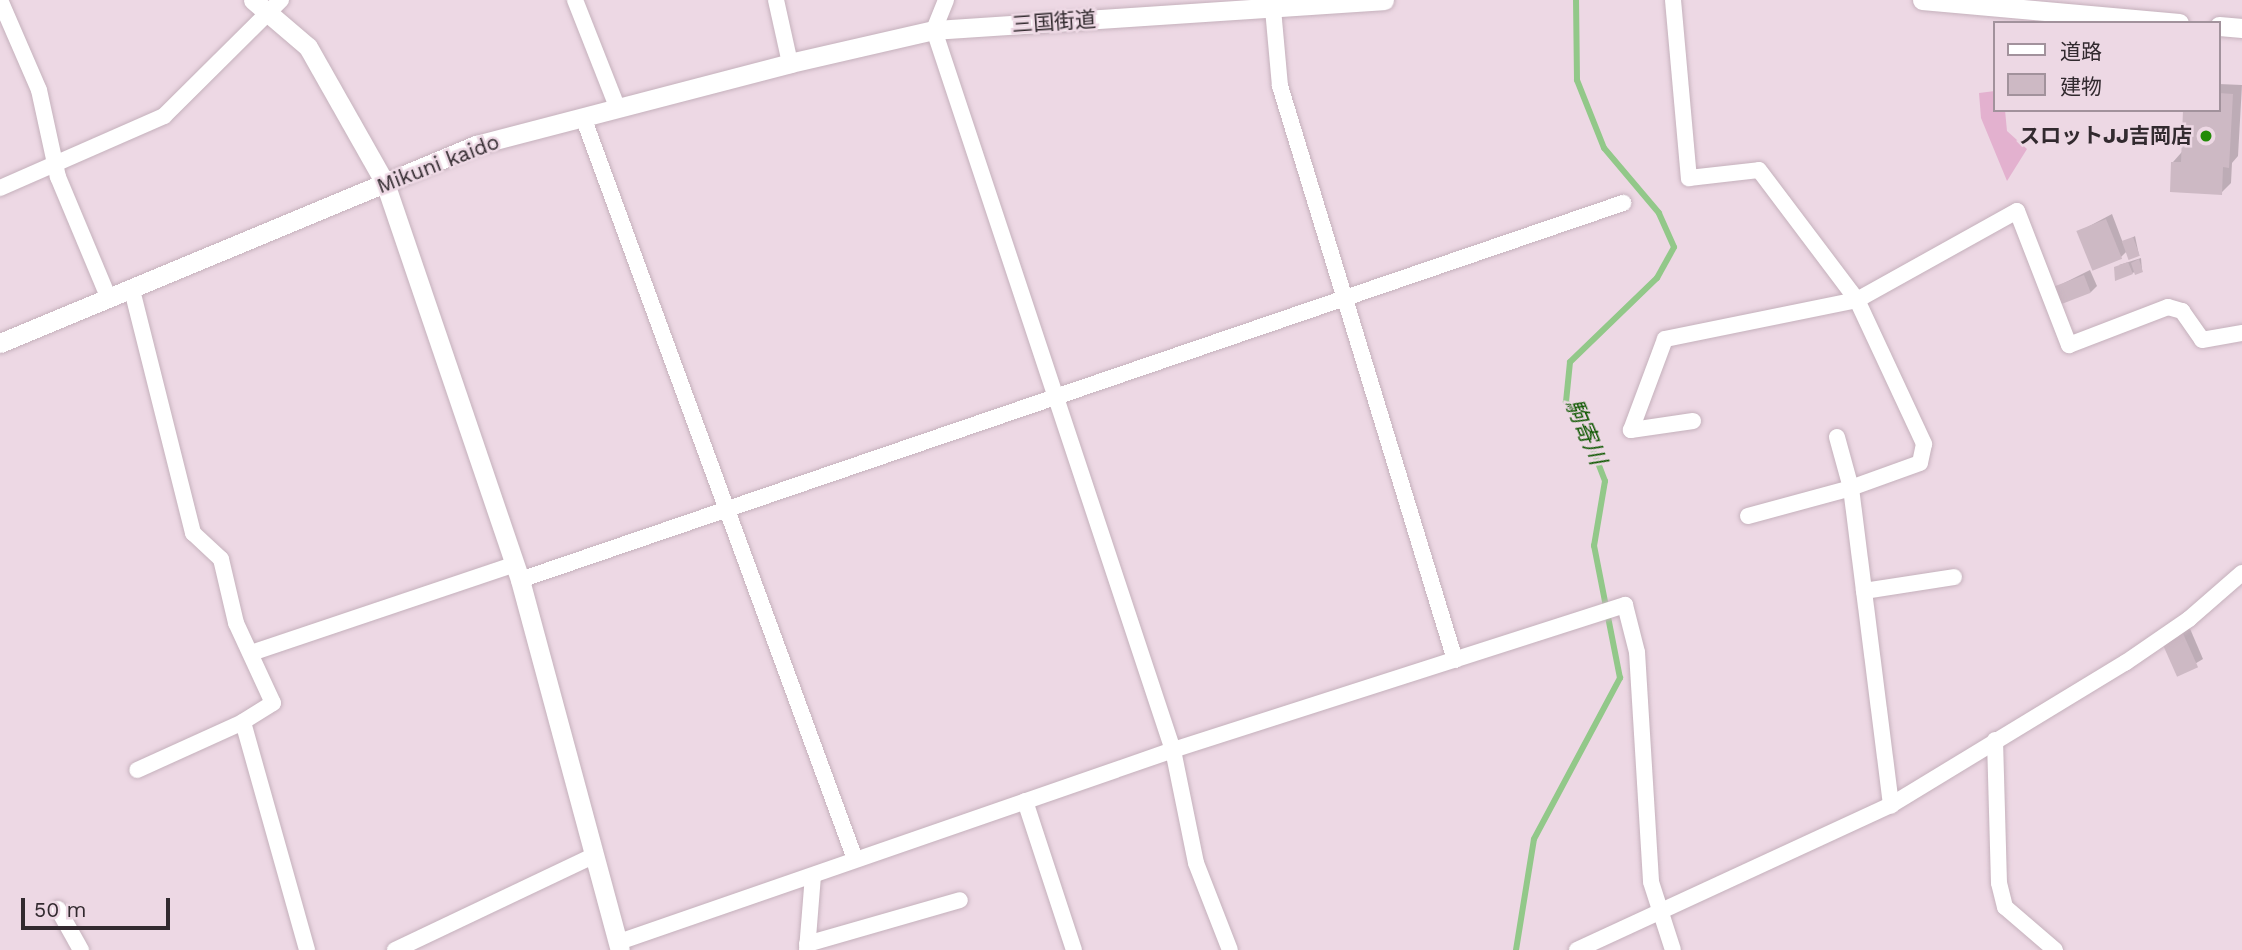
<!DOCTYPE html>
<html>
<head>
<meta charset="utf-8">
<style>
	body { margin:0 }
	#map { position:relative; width:2242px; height:950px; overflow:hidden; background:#edd8e4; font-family:"Work Sans","Noto Sans JP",sans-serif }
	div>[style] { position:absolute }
	.green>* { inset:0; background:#e3b1cf }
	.shadow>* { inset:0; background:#0003 }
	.stream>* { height:6px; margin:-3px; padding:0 3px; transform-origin:3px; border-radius:3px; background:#92c889 }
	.building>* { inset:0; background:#cdb9c4; transform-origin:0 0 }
	.roads { filter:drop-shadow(0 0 2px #c5b1bc) drop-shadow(0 0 2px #c5b1bc) }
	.minor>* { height:16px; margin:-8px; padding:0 8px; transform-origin:8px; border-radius:8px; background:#fff }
	.tertiary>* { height:19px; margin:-9.5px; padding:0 9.5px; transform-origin:9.5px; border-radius:9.5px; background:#fff }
	.dots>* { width:19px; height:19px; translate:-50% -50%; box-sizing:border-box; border:4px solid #edd8e4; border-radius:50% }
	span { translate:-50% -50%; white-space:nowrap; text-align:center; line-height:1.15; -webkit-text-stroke:5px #edd8e4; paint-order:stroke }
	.street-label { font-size:21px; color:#322a2f }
	.poi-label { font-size:21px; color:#322a2f; font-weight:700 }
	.right { translate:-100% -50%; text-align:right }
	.water-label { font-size:23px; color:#0e5800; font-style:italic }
	.legend { position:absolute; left:1993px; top:21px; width:228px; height:91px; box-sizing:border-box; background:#edd8e4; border:2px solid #a2929c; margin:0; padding:9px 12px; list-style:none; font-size:21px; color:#322a2f }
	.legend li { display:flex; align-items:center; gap:14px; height:35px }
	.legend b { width:35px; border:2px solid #a2929c }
	.scale { position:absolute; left:21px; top:898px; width:149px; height:32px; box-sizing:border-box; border:4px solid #322a2f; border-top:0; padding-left:9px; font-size:21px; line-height:24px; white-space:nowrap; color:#322a2f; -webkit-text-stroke:5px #edd8e4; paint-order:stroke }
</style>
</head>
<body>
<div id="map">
	<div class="green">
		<i style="clip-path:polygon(1995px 91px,1995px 110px,2005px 110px,2007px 131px,2027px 149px,2007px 181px,1981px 118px,1979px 93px)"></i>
	</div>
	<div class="shadow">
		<i style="clip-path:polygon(2219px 84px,2242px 85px,2238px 156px,2232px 163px,2231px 183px,2221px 193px,2173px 162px,2219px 110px)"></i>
		<i style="clip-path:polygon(2112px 214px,2123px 243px,2135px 236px,2139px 255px,2128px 250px,2121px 257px,2078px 232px)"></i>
		<i style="clip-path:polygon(2141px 258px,2142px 270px,2132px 273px,2119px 265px)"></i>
		<i style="clip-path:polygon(2090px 270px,2097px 286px,2091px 292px,2056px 287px)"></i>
		<i style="clip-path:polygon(2188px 624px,2203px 659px,2178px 674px,2169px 632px)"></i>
	</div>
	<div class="stream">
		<i style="left:1516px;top:950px;width:112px;rotate:-80.8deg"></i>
		<i style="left:1534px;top:839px;width:183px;rotate:-61.9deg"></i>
		<i style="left:1620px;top:678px;width:135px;rotate:-101.1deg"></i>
		<i style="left:1594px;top:546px;width:66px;rotate:-80.4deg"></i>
		<i style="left:1605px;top:481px;width:70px;rotate:-111deg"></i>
		<i style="left:1580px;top:416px;width:20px;rotate:-135deg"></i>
		<i style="left:1566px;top:402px;width:40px;rotate:-84.3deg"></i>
		<i style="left:1570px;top:362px;width:121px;rotate:-44deg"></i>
		<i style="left:1657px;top:278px;width:35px;rotate:-61deg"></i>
		<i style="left:1674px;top:247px;width:37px;rotate:-114deg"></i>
		<i style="left:1659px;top:213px;width:85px;rotate:-130.2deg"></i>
		<i style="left:1604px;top:148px;width:73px;rotate:-111.7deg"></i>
		<i style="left:1577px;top:80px;width:80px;rotate:-90.7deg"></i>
	</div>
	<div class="building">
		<i style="clip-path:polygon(2219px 93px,2233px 94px,2229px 168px,2223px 167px,2222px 195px,2170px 192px,2171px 162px,2181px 162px,2183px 110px,2219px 110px)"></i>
		<i style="left:2106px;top:219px;width:43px;height:32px;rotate:68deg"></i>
		<i style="left:2133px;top:237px;width:20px;height:12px;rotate:70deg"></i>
		<i style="clip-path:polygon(2139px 259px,2143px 272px,2135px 275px,2131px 263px)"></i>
		<i style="clip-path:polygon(2128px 262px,2133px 274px,2115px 281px,2114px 267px)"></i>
		<i style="left:2084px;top:275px;width:19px;height:32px;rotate:69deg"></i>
		<i style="left:2181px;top:629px;width:42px;height:23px;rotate:66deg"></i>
	</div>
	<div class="roads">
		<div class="minor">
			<i style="left:0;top:0;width:98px;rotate:66.6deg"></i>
			<i style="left:39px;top:90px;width:89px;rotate:77.7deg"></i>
			<i style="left:58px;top:177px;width:132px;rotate:67.3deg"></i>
			<i style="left:575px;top:0;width:117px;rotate:68.5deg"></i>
			<i style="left:776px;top:0;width:65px;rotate:77.5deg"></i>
			<i style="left:946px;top:0;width:32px;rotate:112deg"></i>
			<i style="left:934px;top:30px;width:759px;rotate:71.64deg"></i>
			<i style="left:1173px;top:750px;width:115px;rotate:78.5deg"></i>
			<i style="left:1196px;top:863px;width:93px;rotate:68.7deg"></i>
			<i style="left:1673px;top:0;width:179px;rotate:84.9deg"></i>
			<i style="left:1689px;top:178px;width:70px;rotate:-6.5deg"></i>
			<i style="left:1759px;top:170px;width:163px;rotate:53deg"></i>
			<i style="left:1857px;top:300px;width:159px;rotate:65deg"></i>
			<i style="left:1924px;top:444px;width:19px;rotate:102deg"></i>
			<i style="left:1920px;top:463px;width:73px;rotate:160.1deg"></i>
			<i style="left:1851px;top:488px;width:320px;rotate:82.8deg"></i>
			<i style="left:1273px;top:9px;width:77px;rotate:84.8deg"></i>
			<i style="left:1280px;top:86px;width:600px;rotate:73.04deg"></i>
			<i style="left:583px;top:117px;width:790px;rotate:69.87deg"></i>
			<i style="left:0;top:188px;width:179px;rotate:-23.7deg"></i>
			<i style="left:164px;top:116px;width:165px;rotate:-44.8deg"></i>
			<i style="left:132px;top:290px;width:251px;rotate:75.9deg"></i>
			<i style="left:193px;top:533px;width:38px;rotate:43deg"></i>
			<i style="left:221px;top:559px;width:66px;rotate:76.8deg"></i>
			<i style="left:236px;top:623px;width:88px;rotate:65.2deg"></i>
			<i style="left:273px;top:703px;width:36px;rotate:148deg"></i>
			<i style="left:243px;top:722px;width:116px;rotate:155.6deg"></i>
			<i style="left:1693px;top:421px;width:63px;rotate:171.7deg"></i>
			<i style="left:1631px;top:430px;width:97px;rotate:-69.5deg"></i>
			<i style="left:1665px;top:339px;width:196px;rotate:-11.5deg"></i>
			<i style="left:1857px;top:300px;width:183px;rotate:-29.1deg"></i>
			<i style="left:2017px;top:211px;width:144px;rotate:68.8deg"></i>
			<i style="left:2069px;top:345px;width:106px;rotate:-21deg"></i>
			<i style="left:2168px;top:307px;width:15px;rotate:16deg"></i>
			<i style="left:2182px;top:311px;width:35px;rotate:55deg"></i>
			<i style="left:2202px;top:340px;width:41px;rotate:-9.9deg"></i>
			<i style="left:1748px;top:516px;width:107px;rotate:-15.2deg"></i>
			<i style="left:1851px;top:488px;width:53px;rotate:-105.4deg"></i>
			<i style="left:520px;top:580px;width:1166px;rotate:-18.87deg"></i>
			<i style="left:1864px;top:591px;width:91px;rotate:-8.8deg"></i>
			<i style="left:251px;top:653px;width:279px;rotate:-18.6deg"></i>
			<i style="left:243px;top:722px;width:237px;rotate:74.3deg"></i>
			<i style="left:1995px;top:740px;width:143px;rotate:88.4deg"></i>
			<i style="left:1999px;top:883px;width:25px;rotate:76deg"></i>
			<i style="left:2005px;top:907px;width:66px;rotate:40.7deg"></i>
			<i style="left:1025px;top:801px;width:157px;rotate:71.8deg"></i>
			<i style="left:58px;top:909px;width:47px;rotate:60.7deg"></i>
			<i style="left:619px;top:942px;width:586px;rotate:-19.11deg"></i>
			<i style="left:1173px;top:750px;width:475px;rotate:-17.8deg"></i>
			<i style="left:1625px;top:605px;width:49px;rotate:75.7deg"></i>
			<i style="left:1637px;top:652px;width:230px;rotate:86.5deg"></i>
			<i style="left:1651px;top:882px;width:71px;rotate:72.1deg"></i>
			<i style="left:807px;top:944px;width:159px;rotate:-16deg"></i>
			<i style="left:395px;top:950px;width:221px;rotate:-25.4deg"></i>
			<i style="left:807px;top:950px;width:74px;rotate:-85.4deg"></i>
			<i style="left:1577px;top:950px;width:346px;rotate:-24.8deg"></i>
			<i style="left:1891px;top:805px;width:274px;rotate:-31.3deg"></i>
			<i style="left:2125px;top:663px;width:78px;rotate:-34.5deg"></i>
			<i style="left:2189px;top:619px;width:70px;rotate:-41deg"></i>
		</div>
		<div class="tertiary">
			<i style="left:253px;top:0;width:72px;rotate:40.5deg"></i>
			<i style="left:308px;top:47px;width:156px;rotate:60.5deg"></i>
			<i style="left:385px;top:183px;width:419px;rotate:71.2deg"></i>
			<i style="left:520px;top:580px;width:383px;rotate:74.9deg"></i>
			<i style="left:1922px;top:0;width:258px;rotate:5.1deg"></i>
			<i style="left:2219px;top:26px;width:23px;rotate:5deg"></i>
			<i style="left:0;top:343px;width:516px;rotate:-22.59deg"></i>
			<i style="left:476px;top:145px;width:325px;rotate:-14.6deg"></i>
			<i style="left:790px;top:63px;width:148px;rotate:-12.9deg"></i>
			<i style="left:934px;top:30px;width:451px;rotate:-3.8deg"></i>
		</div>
	</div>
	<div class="dots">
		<i style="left:2206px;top:136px;background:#228b07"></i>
	</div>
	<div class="street-label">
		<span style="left:1054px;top:22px;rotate:-4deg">三国街道</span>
		<span style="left:438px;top:164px;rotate:-21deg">Mikuni kaido</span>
	</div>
	<div class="poi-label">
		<span class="right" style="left:2192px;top:136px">スロットJJ吉岡店</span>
	</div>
	<div class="water-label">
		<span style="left:1585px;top:432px;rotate:67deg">駒寄川</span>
	</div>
	<ul class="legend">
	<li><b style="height:9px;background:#fff"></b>道路</li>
	<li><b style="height:19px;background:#cdb9c4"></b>建物</li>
	</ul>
	<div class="scale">50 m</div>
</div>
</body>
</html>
